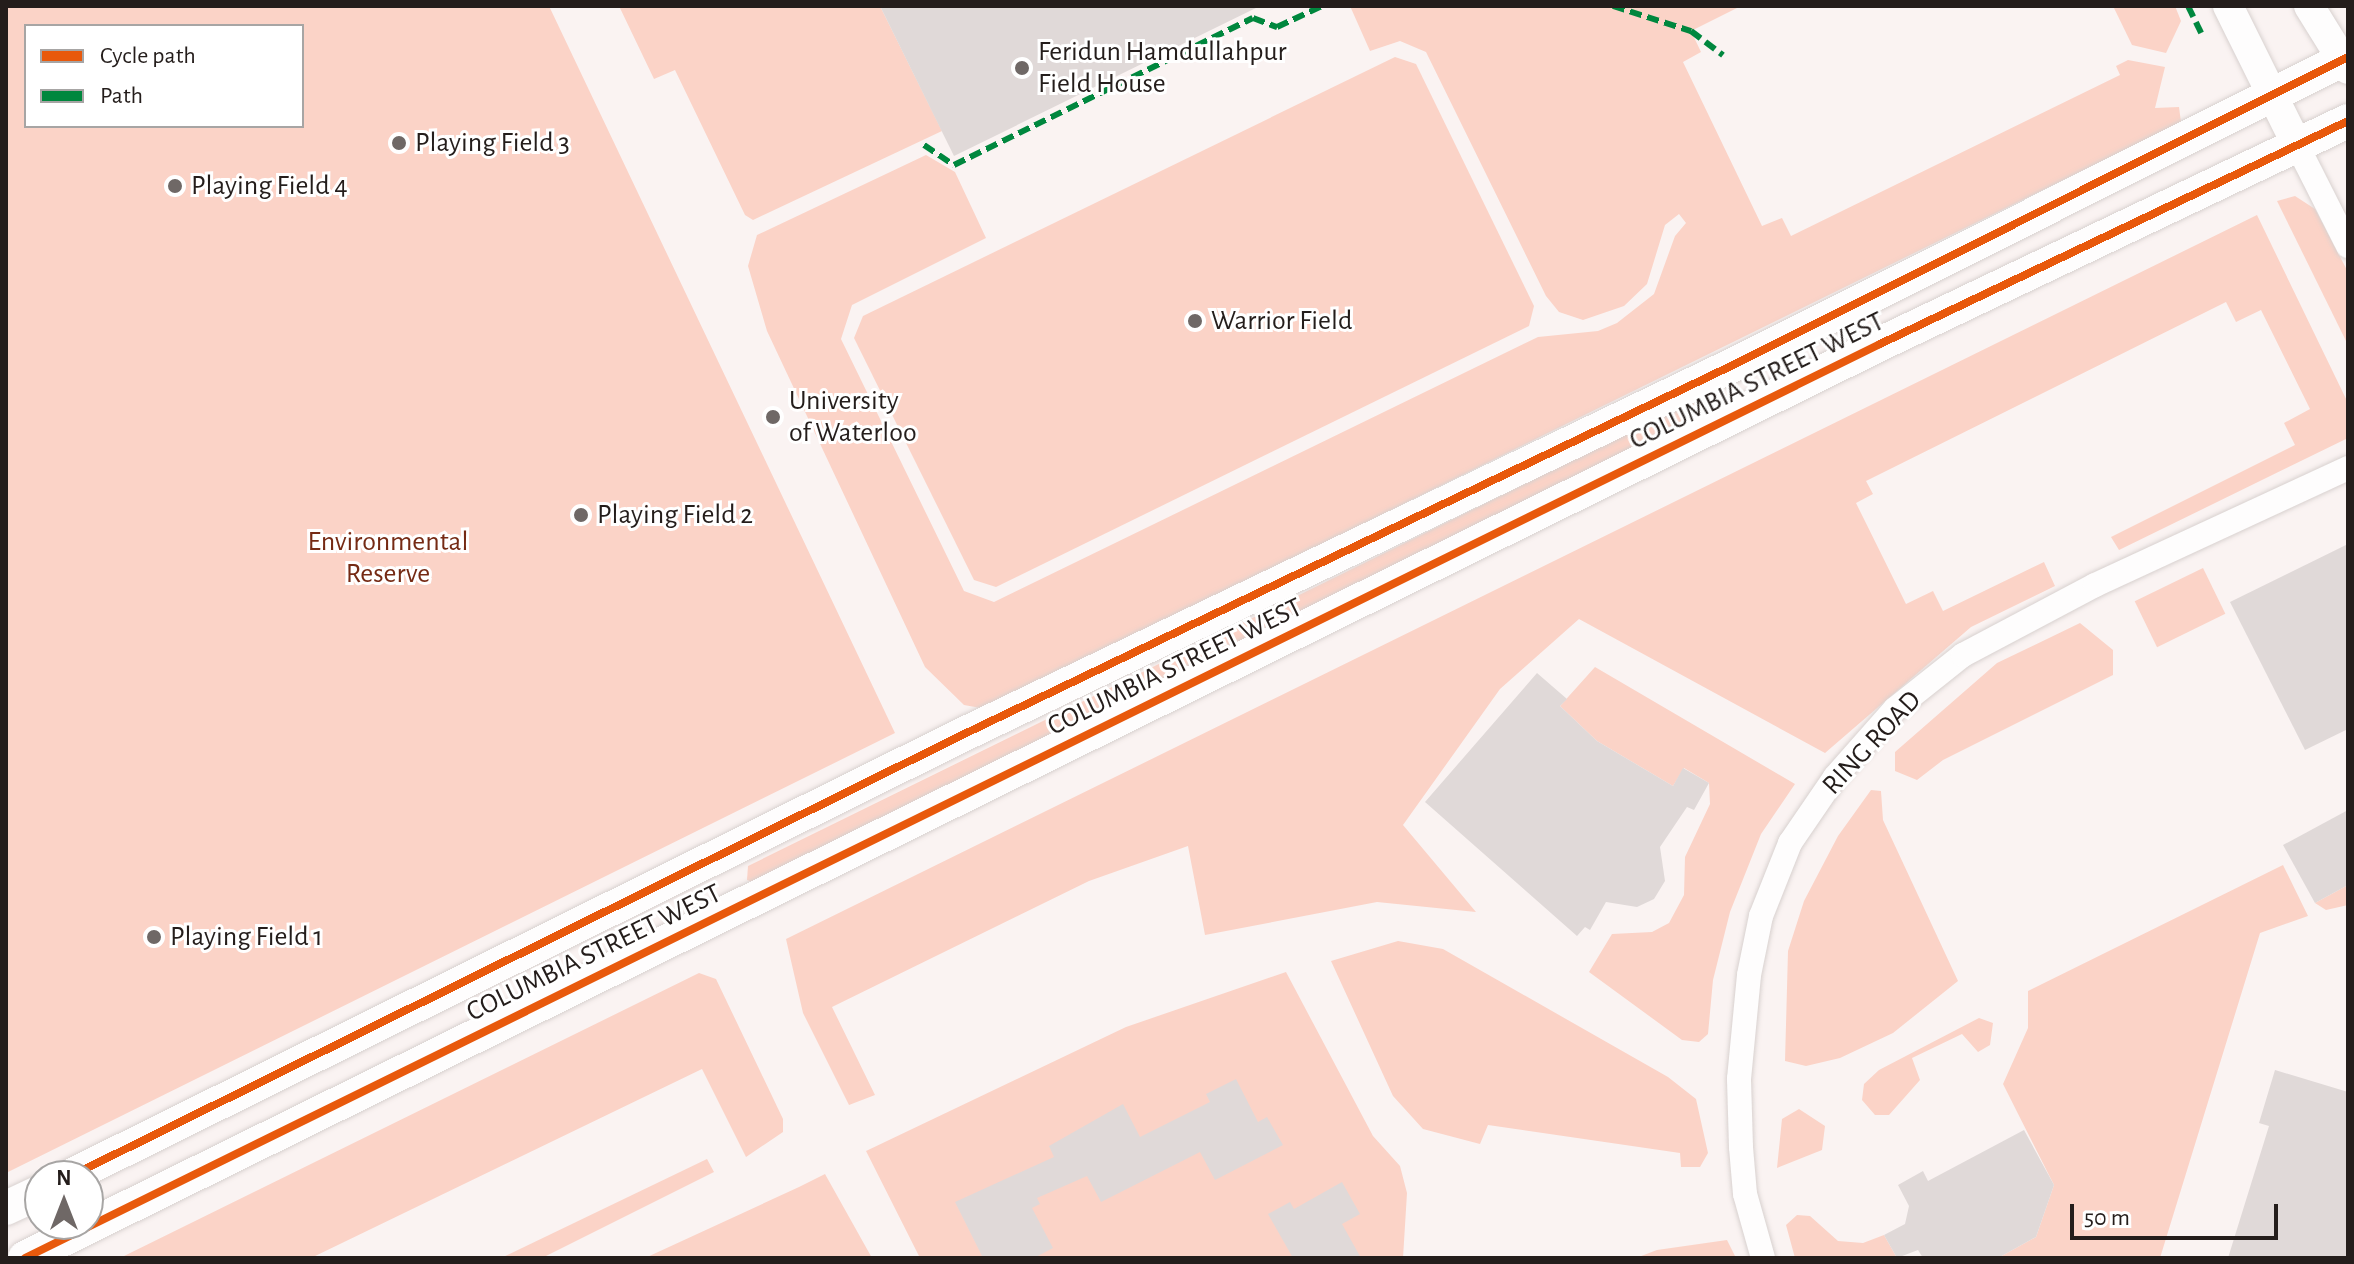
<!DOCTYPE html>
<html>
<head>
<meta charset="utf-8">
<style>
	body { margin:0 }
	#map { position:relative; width:2354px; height:1264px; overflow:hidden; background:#faf3f2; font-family:"Alegreya Sans",sans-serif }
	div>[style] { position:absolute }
	.green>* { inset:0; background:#fbd3c7; transform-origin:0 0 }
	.building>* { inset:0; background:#e0d9d8 }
	.roads { filter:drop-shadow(0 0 2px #d8d1cf) drop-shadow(0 0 2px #d8d1cf) }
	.minor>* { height:24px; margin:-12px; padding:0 12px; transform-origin:12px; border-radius:12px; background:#fefdfd }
	.tertiary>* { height:30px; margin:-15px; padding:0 15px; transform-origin:15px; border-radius:15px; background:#fefdfd }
	.secondary>* { height:34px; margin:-17px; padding:0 17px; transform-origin:17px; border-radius:17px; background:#fefdfd }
	.quiet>* { height:6px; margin-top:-3px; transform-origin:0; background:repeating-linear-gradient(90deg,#00873e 0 12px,transparent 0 18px) }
	.cycleway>* { height:8px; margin:-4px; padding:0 4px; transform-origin:4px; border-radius:4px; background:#e8590c }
	.dots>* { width:22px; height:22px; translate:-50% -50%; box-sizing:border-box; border:4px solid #fff; border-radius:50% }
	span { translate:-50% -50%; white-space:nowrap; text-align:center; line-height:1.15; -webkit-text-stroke:6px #fff; paint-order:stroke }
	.poi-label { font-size:28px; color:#241d1b }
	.left { translate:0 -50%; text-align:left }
	.street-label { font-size:28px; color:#241d1b }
	.park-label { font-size:28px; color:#752a14 }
	.frame { position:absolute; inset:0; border:8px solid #241d1b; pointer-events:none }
	.legend { position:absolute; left:24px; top:24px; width:280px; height:104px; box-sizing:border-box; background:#fff; border:2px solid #a7a5a4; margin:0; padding:10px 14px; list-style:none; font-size:24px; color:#241d1b }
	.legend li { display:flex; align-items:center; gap:16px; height:40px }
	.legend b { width:40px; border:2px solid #a7a5a4 }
	.north { position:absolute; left:24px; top:1160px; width:80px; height:80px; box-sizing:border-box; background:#fff; border:2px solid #a7a5a4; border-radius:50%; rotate:0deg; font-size:22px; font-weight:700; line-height:32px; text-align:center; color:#241d1b }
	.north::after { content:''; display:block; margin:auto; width:28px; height:36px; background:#6f6866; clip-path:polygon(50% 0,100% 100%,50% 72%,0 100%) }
	.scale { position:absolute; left:2070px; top:1204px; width:208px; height:36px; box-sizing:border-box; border:4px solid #241d1b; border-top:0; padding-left:10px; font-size:24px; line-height:28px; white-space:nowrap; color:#241d1b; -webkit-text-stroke:6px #fff; paint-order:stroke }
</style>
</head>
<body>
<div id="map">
	<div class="green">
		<i style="clip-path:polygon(evenodd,6px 6px,549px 6px,895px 733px,6px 1173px,6px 6px,26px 26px,302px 26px,302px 126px,26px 126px,26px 26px)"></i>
		<i style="clip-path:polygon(619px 6px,880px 6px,942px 131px,753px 220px,745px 215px,675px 70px,654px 79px)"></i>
		<i style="clip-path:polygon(1350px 6px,1741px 6px,1691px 31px,1701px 52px,1683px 62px,1762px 226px,1782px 218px,1791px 236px,2120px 75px,2116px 66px,2128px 60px,2165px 67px,2155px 108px,2179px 107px,2181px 122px,986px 709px,964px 705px,925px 667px,767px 331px,748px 266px,757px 235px,926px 155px,955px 172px,986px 238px,852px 305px,841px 339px,964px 591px,994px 602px,1538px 337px,1598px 331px,1617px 323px,1654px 294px,1675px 236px,1686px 223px,1679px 214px,1665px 225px,1647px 284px,1624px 306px,1583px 320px,1559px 312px,1546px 296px,1426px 52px,1400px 41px,1370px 51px)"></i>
		<i style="clip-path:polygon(2113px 6px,2175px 6px,2181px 21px,2166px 53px,2132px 45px)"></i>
		<i style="clip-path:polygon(1395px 57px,1416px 64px,1534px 306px,1529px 326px,996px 587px,974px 580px,854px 338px,863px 316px)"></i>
		<i style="clip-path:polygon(2295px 196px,2315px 209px,2348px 272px,2348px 345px,2277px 201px)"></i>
		<i style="clip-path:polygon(2257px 215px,2348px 403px,2348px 438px,2119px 550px,2111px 537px,2295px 445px,2284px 423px,2310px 409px,2261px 310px,2236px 322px,2226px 302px,1866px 481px,1873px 494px,1856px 503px,1906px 604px,1933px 591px,1943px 611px,2044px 562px,2055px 586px,1971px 627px,1825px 753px,1579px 619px,1500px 689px,1403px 825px,1476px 912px,1377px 902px,1205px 935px,1188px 846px,1089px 881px,832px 1007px,875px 1095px,849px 1105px,803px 1013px,786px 939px)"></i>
		<i style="clip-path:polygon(1722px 387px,1729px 397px,1725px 405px,755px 883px,747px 880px,748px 866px)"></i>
		<i style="left:2203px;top:568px;width:51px;height:76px;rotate:64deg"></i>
		<i style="clip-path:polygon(2080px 623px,2113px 650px,2113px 675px,1943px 760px,1917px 780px,1895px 771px,1895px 752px,1997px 663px)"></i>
		<i style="clip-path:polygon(1595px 667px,1795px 784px,1761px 834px,1730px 912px,1713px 980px,1708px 1034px,1699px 1042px,1682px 1040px,1589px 972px,1612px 934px,1652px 932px,1669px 923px,1684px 895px,1685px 857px,1710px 804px,1709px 783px,1684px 768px,1673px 786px,1597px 741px,1560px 706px)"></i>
		<i style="clip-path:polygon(1871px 790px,1881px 791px,1883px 820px,1958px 981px,1893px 1033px,1840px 1058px,1806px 1066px,1785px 1061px,1788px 951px,1804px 901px,1838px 836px)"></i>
		<i style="clip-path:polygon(2283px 865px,2308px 916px,2260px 933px,2160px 1258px,1998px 1258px,2036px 1237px,2054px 1185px,2003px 1084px,2028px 1028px,2028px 991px)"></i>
		<i style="clip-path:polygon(2348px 885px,2348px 905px,2326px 910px,2315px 903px)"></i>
		<i style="clip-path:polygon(1398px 941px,1443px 949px,1668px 1077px,1696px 1099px,1708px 1153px,1700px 1167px,1681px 1167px,1680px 1153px,1488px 1125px,1480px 1144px,1423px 1129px,1393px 1096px,1331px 961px)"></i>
		<i style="clip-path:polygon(1286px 972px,1373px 1136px,1400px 1166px,1407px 1193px,1403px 1258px,920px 1258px,866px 1151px,1126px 1027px)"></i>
		<i style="clip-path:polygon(699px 973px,716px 979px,783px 1119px,783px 1132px,746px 1157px,702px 1069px,311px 1258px,120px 1258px)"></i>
		<i style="clip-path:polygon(1979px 1018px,1993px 1023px,1990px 1045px,1978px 1052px,1962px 1034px,1912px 1058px,1920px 1080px,1889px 1115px,1875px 1115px,1862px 1100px,1864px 1084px,1879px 1070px)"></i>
		<i style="clip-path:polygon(1799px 1109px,1825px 1126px,1822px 1150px,1777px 1168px,1782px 1119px)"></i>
		<i style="clip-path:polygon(707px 1159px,714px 1172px,542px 1258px,501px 1258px)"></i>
		<i style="clip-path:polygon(825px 1174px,872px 1258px,645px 1258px,799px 1187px)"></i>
		<i style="clip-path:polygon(1797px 1215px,1810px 1216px,1838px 1241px,1863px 1243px,1884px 1235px,1897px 1258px,1795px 1258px,1786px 1225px)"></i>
		<i style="clip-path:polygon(1727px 1240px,1736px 1258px,1636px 1258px,1657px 1250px)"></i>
	</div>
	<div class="building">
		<i style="clip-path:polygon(880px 6px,1260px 6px,954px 156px)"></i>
		<i style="clip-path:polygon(2348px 544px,2348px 729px,2305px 750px,2230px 602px)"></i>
		<i style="clip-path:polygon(1537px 673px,1567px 699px,1560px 706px,1597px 741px,1673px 786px,1683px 768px,1709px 783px,1694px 810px,1687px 807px,1660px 847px,1665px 881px,1654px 899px,1637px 907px,1606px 902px,1590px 930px,1585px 927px,1577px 936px,1425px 802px)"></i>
		<i style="clip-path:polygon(2348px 810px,2348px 885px,2315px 903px,2283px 845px)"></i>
		<i style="clip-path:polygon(2275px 1070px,2348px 1092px,2348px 1258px,2228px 1258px,2269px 1126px,2259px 1123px)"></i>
		<i style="clip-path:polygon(1236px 1079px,1258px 1122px,1267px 1117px,1283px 1145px,1215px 1180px,1200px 1152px,1101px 1202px,1087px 1176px,1037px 1198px,1040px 1204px,1032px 1208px,1053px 1248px,1034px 1258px,983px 1258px,955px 1202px,1054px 1157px,1049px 1146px,1123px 1104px,1140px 1137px,1210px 1102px,1206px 1094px)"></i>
		<i style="clip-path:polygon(2024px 1130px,2054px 1185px,2036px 1237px,1998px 1258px,1923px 1258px,1918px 1250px,1897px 1258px,1884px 1235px,1905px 1224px,1909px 1206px,1898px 1185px,1923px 1171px,1928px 1181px)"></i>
		<i style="clip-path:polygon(1342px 1182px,1360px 1214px,1342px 1224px,1361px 1258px,1293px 1258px,1268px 1214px,1290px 1202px,1294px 1209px)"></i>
	</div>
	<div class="roads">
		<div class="minor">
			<i style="left:2298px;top:147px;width:111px;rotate:63.2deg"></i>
			<i style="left:1763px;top:1258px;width:66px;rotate:-105.7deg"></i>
			<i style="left:1745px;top:1194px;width:47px;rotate:-94.9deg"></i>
			<i style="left:1741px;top:1147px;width:68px;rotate:-91.7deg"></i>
			<i style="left:1739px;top:1079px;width:104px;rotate:-84.5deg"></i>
			<i style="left:1749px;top:975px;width:60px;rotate:-78.5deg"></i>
			<i style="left:1761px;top:916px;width:79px;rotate:-68.3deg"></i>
			<i style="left:1790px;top:843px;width:80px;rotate:-55.7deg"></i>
			<i style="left:1835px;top:777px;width:91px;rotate:-48.6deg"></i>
			<i style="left:1895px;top:709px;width:87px;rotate:-38.5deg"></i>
			<i style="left:1963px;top:655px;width:149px;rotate:-27.9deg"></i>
			<i style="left:2095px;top:585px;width:279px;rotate:-24.8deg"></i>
		</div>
		<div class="tertiary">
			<i style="left:2228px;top:6px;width:157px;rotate:63.6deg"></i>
			<i style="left:2309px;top:6px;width:74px;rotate:58.2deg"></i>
		</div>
		<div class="secondary">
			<i style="left:71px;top:1176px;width:990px;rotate:-26.33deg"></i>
			<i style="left:958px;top:737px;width:857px;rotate:-25.64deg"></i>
			<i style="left:1731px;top:366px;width:690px;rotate:-26.6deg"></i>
			<i style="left:6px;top:1208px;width:38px;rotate:-25deg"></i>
			<i style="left:25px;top:1258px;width:2068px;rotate:-26.23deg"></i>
			<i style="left:1880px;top:344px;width:518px;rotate:-25.48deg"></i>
		</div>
	</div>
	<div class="quiet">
		<i style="left:1613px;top:6px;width:82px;rotate:17.8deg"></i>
		<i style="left:1691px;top:31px;width:40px;rotate:37deg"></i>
		<i style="left:2188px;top:6px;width:34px;rotate:64deg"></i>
		<i style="left:924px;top:145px;width:36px;rotate:34deg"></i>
		<i style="left:954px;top:165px;width:333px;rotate:-26.2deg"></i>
		<i style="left:1253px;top:18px;width:26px;rotate:21deg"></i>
		<i style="left:1277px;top:27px;width:50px;rotate:-25deg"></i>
	</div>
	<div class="cycleway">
		<i style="left:71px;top:1176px;width:990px;rotate:-26.33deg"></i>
		<i style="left:958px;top:737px;width:857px;rotate:-25.64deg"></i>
		<i style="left:1731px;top:366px;width:690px;rotate:-26.6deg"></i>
		<i style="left:25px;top:1258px;width:2068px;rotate:-26.23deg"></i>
		<i style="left:1880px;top:344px;width:518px;rotate:-25.48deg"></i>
	</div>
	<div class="dots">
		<i style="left:1022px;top:68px;background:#6f6866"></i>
		<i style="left:399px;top:143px;background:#6f6866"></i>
		<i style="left:175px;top:186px;background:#6f6866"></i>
		<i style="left:1195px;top:321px;background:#6f6866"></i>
		<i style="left:773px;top:417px;background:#6f6866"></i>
		<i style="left:581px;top:515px;background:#6f6866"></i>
		<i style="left:154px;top:937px;background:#6f6866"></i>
	</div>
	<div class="poi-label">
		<span class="left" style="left:1038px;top:68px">Feridun Hamdullahpur<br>Field House</span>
		<span class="left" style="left:415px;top:143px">Playing Field 3</span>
		<span class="left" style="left:191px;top:186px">Playing Field 4</span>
		<span class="left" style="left:1211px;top:321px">Warrior Field</span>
		<span class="left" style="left:789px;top:417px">University<br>of Waterloo</span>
		<span class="left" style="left:597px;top:515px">Playing Field 2</span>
		<span class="left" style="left:170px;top:937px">Playing Field 1</span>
	</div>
	<div class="street-label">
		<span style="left:1757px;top:381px;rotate:-26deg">COLUMBIA STREET WEST</span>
		<span style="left:1175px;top:667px;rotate:-26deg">COLUMBIA STREET WEST</span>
		<span style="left:1872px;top:743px;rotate:-47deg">RING ROAD</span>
		<span style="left:594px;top:953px;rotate:-26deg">COLUMBIA STREET WEST</span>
	</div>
	<div class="park-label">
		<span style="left:388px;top:558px">Environmental<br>Reserve</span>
	</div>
	<div class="frame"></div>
	<ul class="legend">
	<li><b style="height:10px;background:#e8590c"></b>Cycle path</li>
	<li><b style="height:10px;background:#00873e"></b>Path</li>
	</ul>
	<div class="north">N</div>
	<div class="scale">50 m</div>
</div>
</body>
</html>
